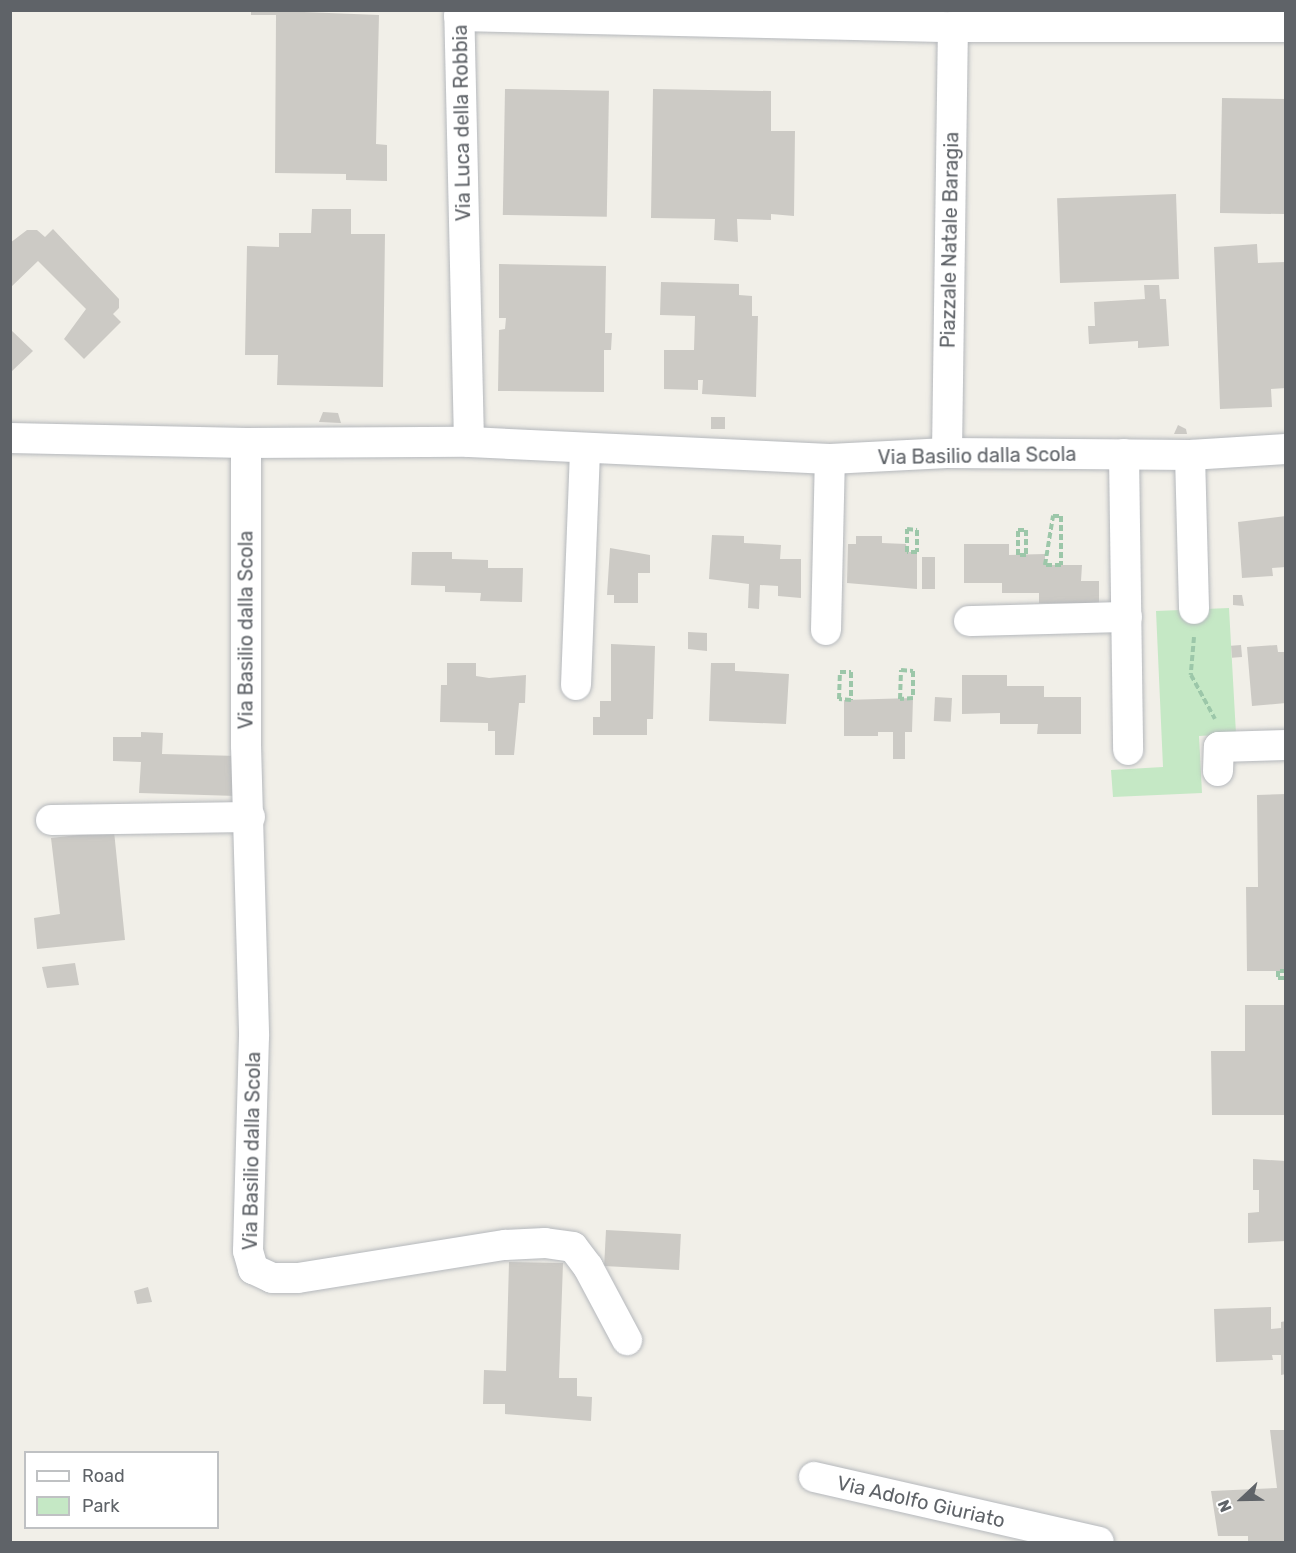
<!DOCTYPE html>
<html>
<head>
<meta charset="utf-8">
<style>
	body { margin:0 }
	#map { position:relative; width:1296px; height:1553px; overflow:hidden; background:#f1efe8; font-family:Rubik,sans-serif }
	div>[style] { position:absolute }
	.green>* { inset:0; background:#c5e8c5 }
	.building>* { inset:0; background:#cccac5; transform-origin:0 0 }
	.path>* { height:4px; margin-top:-2px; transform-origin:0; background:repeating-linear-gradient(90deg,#9cc7a9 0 6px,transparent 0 9px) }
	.roads { filter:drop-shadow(0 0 2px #b5b8bc) drop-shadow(0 0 2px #b5b8bc) }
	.minor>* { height:30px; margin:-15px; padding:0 15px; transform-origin:15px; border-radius:15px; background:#fff }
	span { translate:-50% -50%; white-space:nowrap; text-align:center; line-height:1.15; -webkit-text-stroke:5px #fff; paint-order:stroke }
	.street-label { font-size:20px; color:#5f6368 }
	.frame { position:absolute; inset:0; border:12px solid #5f6368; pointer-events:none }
	.legend { position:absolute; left:24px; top:1451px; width:195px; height:78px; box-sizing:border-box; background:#fff; border:2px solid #bfc1c3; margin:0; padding:8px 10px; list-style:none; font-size:18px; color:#5f6368 }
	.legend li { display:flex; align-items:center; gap:12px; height:30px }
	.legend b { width:30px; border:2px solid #bfc1c3 }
	.north { position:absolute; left:1212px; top:1469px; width:60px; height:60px; -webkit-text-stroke:4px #fff; paint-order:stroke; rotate:248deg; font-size:16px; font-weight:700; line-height:24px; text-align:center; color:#5f6368 }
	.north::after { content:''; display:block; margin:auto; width:21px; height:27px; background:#5f6368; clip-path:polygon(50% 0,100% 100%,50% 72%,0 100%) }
</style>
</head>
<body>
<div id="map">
	<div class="green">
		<i style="clip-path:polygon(1229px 608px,1236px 734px,1199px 736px,1202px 793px,1113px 797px,1111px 770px,1163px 767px,1156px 611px)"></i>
	</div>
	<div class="building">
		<i style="clip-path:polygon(251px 10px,379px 15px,376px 144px,387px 145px,387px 181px,346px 180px,346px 174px,275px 173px,276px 15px,251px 15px)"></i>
		<i style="left:505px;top:89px;width:104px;height:126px;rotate:1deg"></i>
		<i style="clip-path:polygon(653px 89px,771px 91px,771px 131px,795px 131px,794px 216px,771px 214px,771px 220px,737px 219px,738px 242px,714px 240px,715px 219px,651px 218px)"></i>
		<i style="left:1222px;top:98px;width:64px;height:115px;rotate:1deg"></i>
		<i style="left:1176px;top:194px;width:85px;height:119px;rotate:88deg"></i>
		<i style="clip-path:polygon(312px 209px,351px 209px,351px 234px,385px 234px,383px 387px,277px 385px,278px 355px,245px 355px,247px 246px,279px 247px,279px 233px,311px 233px)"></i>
		<i style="clip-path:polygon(53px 229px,119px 299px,119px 308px,113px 314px,121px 322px,84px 359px,64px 339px,86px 309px,38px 261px,10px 288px,10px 243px,27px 230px,37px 230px,45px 237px)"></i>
		<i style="clip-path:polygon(1257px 244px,1258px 263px,1286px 262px,1286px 388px,1271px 389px,1272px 407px,1220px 409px,1214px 247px)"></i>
		<i style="clip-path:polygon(499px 264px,606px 266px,605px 333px,612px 333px,611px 350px,604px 350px,604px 392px,498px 391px,499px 330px,505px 329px,506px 318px,499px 318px)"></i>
		<i style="clip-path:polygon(661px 282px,739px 284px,739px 295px,752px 296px,752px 316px,758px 316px,756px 397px,702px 394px,703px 380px,698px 380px,698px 390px,664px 389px,664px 350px,694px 350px,695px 316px,660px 315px)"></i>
		<i style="clip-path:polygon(1144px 285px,1159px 285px,1160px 299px,1166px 299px,1169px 346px,1138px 348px,1138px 341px,1089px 344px,1088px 326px,1095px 326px,1094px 302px,1145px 299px)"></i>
		<i style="clip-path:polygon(10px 329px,33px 351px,10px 373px)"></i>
		<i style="clip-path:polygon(323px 412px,338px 413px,341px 423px,319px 422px)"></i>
		<i style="left:711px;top:417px;width:14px;height:12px"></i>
		<i style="clip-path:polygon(1178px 425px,1186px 429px,1187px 434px,1174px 434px)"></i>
		<i style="clip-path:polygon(1286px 516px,1286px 567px,1272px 568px,1273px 576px,1242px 578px,1238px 522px)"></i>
		<i style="clip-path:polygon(712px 535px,744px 536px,744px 543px,781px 545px,780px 559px,801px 559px,801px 598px,778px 596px,778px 586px,760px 585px,759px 609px,748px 608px,749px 584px,709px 579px)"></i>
		<i style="clip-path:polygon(856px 536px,882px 536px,882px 543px,906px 544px,907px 552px,917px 552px,917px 589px,847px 583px,848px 544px,856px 544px)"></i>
		<i style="clip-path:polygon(964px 544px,1009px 544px,1009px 555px,1045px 554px,1045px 565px,1082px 565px,1081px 581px,1099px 581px,1099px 608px,1082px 603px,1039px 603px,1039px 593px,1002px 593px,1002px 583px,964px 583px)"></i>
		<i style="clip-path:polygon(610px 548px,650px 555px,650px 573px,638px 573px,638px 603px,614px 603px,614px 595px,607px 595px)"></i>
		<i style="clip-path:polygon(412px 552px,452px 552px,452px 559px,488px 560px,488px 568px,523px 568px,522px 602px,480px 601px,481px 593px,445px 592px,445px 586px,411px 585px)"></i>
		<i style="left:922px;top:557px;width:13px;height:32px"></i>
		<i style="clip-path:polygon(1233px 595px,1242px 595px,1244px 606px,1233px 605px)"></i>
		<i style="clip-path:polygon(688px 632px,707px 633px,707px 651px,688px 649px)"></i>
		<i style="clip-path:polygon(611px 644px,655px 646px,653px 719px,647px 719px,647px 735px,593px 735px,593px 717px,600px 717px,600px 701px,611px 701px)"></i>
		<i style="left:1241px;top:645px;width:12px;height:10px;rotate:85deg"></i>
		<i style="clip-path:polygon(1277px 645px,1278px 652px,1286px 652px,1286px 703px,1252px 706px,1247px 647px)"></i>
		<i style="clip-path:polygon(447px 663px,476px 663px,476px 676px,489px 678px,526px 675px,525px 703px,519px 703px,514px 755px,495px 755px,495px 731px,488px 731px,488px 723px,440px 722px,441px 685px,447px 685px)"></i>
		<i style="clip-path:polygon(711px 663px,735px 663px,735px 671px,789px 674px,786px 724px,709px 721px)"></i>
		<i style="clip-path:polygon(962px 675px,1007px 675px,1007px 686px,1044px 686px,1044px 697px,1081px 697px,1081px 734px,1037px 734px,1038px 724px,1000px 724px,1000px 713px,962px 714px)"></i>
		<i style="left:935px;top:697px;width:17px;height:24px;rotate:3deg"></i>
		<i style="clip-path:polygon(913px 698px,912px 732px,905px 732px,905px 759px,893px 759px,893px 732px,878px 732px,878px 736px,844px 736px,844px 700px)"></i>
		<i style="clip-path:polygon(141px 732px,163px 733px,162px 754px,238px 756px,237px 796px,139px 793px,141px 762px,113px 761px,113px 737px,141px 737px)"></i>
		<i style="clip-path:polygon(1286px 794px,1286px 971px,1247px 971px,1246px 887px,1258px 887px,1257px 795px)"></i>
		<i style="clip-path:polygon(114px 831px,125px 940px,37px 949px,34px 918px,60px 914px,51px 838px)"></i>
		<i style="clip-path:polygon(75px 963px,79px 985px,47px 988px,42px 967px)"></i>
		<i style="clip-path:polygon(1245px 1005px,1286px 1005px,1286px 1115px,1212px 1115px,1211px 1051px,1245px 1051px)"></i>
		<i style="clip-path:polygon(1253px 1159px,1286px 1161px,1286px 1241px,1248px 1243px,1248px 1213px,1259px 1212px,1259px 1190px,1253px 1190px)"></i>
		<i style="left:606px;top:1230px;width:75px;height:36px;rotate:3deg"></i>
		<i style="clip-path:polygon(509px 1262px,563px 1263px,559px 1378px,577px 1378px,577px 1396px,592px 1397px,591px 1421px,505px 1414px,505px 1404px,483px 1404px,484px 1370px,506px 1371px)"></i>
		<i style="clip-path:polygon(148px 1287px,152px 1302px,137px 1304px,134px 1291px)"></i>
		<i style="clip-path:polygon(1271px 1307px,1271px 1329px,1281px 1328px,1281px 1322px,1286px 1321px,1286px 1374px,1281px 1375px,1281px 1355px,1272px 1355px,1273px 1360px,1216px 1362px,1214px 1309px)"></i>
		<i style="clip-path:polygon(1270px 1430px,1286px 1430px,1286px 1542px,1248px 1542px,1248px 1536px,1218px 1536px,1211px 1491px,1277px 1488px)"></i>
	</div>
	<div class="path">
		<i style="left:1053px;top:516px;width:8px"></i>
		<i style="left:1061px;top:516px;width:49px;rotate:90deg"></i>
		<i style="left:1061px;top:565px;width:16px;rotate:180deg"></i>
		<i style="left:1045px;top:565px;width:50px;rotate:-80.7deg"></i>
		<i style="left:907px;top:529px;width:10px;rotate:6deg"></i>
		<i style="left:917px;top:530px;width:22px;rotate:90deg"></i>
		<i style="left:917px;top:552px;width:10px;rotate:180deg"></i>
		<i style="left:907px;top:552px;width:23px;rotate:-90deg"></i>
		<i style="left:1018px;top:530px;width:8px"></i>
		<i style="left:1026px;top:530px;width:25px;rotate:90deg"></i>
		<i style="left:1026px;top:555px;width:8px;rotate:180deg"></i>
		<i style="left:1018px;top:555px;width:25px;rotate:-90deg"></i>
		<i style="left:1194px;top:637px;width:38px;rotate:95deg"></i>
		<i style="left:1191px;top:675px;width:50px;rotate:61.4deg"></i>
		<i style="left:901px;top:670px;width:12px;rotate:5deg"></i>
		<i style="left:913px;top:671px;width:27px;rotate:90deg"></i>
		<i style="left:913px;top:698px;width:13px;rotate:176deg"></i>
		<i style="left:900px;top:699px;width:29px;rotate:-88deg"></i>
		<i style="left:840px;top:672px;width:11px"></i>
		<i style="left:851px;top:672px;width:28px;rotate:90deg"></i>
		<i style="left:851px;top:700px;width:12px;rotate:-175deg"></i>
		<i style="left:839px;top:699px;width:27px;rotate:-88deg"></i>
		<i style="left:1286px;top:971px;width:8px;rotate:180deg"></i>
		<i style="left:1278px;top:971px;width:7px;rotate:90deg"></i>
		<i style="left:1278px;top:978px;width:8px"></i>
	</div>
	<div class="roads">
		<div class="minor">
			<i style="left:10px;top:438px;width:236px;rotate:1.2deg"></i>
			<i style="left:246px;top:443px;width:223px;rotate:-0.3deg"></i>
			<i style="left:469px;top:442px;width:361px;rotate:2.7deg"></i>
			<i style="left:830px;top:459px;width:117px;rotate:-2.9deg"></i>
			<i style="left:947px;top:453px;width:243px;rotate:0.5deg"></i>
			<i style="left:1190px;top:455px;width:96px;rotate:-3.6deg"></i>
			<i style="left:469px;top:442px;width:426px;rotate:-91.3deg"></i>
			<i style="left:459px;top:16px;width:494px;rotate:1.3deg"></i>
			<i style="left:953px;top:27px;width:333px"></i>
			<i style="left:246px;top:443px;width:302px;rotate:90deg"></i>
			<i style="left:246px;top:745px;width:291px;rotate:88.4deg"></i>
			<i style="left:254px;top:1036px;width:215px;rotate:91.6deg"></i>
			<i style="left:248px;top:1251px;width:19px;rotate:74deg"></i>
			<i style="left:253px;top:1269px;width:21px;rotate:25deg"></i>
			<i style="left:272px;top:1278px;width:26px"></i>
			<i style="left:298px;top:1278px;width:210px;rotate:-9.1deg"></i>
			<i style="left:505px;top:1245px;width:40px;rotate:-2.9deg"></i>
			<i style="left:545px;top:1243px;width:28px;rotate:8deg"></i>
			<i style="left:573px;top:1247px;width:25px;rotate:53deg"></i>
			<i style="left:588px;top:1267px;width:83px;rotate:61.9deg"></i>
			<i style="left:947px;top:453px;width:426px;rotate:-89.2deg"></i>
			<i style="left:1124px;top:454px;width:296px;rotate:89.2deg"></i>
			<i style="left:1190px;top:455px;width:154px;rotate:88.5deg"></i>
			<i style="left:969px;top:621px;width:158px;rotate:-1.5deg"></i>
			<i style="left:826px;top:630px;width:171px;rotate:-88.7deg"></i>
			<i style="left:576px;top:685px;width:237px;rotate:-87.8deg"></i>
			<i style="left:1218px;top:771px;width:24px;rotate:-88deg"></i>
			<i style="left:1219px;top:747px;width:67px;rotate:-1.7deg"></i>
			<i style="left:51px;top:820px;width:199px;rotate:-0.9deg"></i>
			<i style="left:814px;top:1477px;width:292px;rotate:12.8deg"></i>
		</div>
	</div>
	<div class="street-label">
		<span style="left:462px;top:123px;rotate:-91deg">Via Luca della Robbia</span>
		<span style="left:950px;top:240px;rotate:-89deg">Piazzale Natale Baragia</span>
		<span style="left:977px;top:456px;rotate:-1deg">Via Basilio dalla Scola</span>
		<span style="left:246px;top:630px;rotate:-90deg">Via Basilio dalla Scola</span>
		<span style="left:252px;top:1151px;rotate:-89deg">Via Basilio dalla Scola</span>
		<span style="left:921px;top:1502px;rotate:13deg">Via Adolfo Giuriato</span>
	</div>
	<div class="frame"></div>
	<ul class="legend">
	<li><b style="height:8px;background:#fff"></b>Road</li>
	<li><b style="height:16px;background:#c5e8c5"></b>Park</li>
	</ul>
	<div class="north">N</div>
</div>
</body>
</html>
